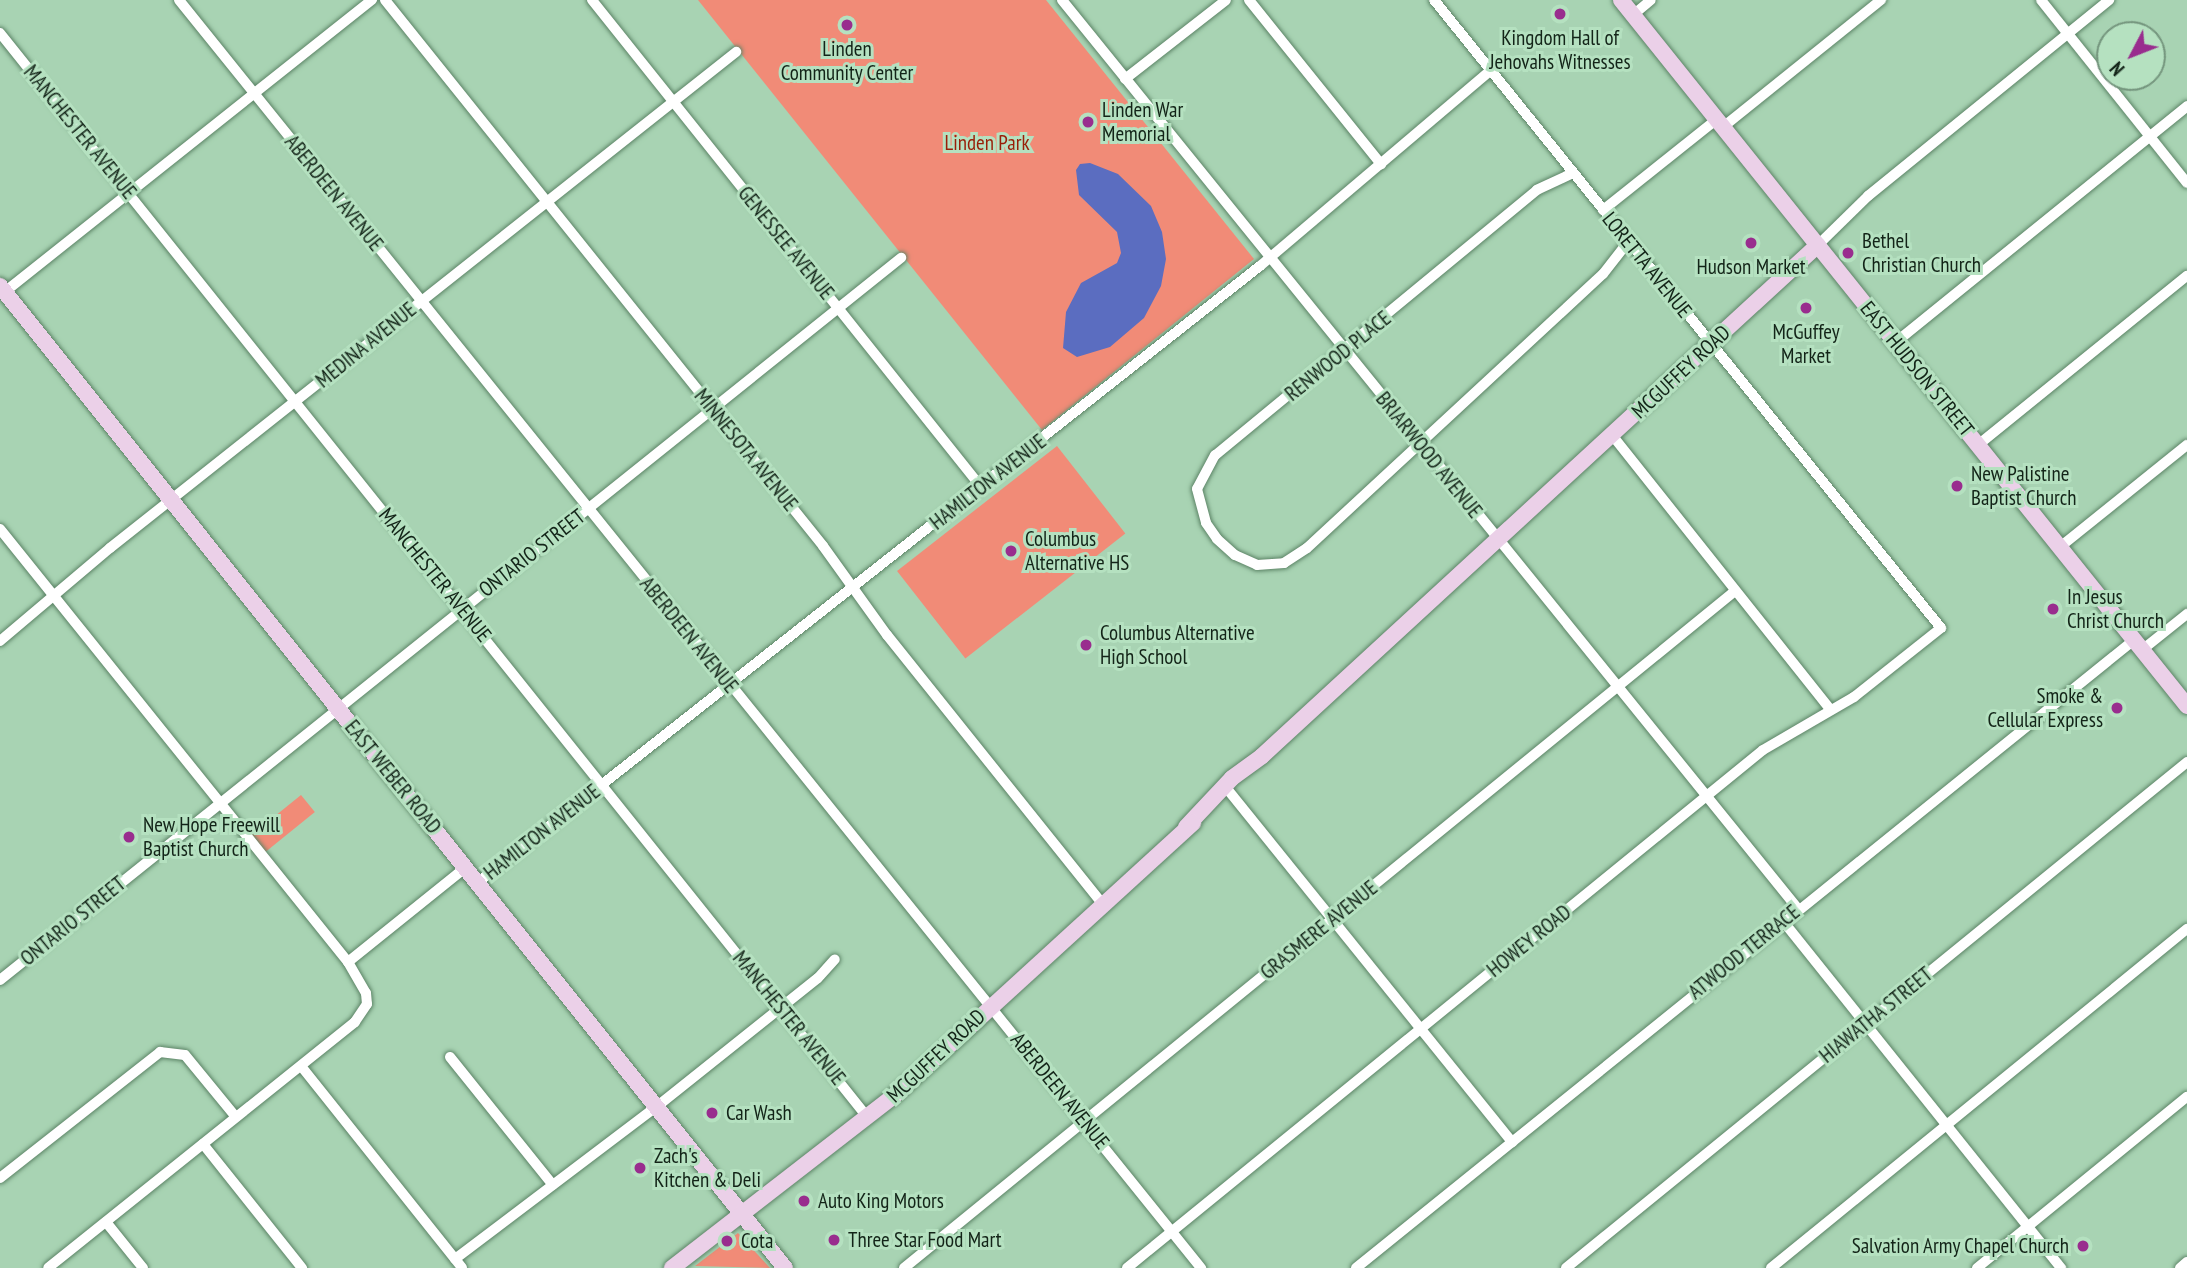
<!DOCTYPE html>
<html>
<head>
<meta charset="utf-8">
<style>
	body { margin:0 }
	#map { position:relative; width:2187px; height:1268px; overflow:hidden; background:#a8d3b3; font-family:"PT Sans Narrow",sans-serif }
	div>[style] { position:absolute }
	.green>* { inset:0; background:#f18b77; transform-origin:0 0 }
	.water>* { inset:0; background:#5b6dc0 }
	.roads { filter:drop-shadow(0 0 2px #5c8466) drop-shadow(0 0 2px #5c8466) }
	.street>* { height:10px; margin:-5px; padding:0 5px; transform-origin:5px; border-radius:5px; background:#fff }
	.secondary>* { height:16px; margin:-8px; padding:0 8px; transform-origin:8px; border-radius:8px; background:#ebd0e8 }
	.dots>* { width:19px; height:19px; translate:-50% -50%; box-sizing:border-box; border:4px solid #b5e1c0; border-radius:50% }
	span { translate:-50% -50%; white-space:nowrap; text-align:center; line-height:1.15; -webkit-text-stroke:6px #b5e1c0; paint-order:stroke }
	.poi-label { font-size:21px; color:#132418 }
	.left { translate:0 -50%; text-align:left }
	.right { translate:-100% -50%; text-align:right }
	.street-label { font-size:21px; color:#132418 }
	.park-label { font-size:21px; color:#991f08 }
	.north { position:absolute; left:2096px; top:21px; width:70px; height:70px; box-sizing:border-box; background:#b5e1c0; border:2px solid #74957d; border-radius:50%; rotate:228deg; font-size:19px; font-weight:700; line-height:28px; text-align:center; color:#132418 }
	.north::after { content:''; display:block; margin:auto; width:24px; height:32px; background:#992d8e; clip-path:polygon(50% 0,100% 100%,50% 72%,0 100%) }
</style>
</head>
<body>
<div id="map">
	<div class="green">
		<i style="clip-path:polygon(698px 0,1046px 0,1254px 259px,1042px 430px)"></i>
		<i style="left:1057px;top:446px;width:111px;height:203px;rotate:52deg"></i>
		<i style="left:301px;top:795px;width:22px;height:64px;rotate:51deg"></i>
		<i style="clip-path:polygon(738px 1233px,770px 1268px,695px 1266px)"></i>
	</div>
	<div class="water">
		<i style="clip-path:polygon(1090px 163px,1118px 174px,1151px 206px,1162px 232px,1166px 259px,1161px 286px,1144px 318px,1110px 347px,1077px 357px,1063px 348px,1066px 312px,1081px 283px,1117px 263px,1121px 253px,1117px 232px,1079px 195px,1076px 170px,1080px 164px)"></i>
	</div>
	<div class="roads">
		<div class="street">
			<i style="left:179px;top:0;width:1629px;rotate:51.13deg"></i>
			<i style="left:385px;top:0;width:700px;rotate:51.26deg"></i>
			<i style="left:823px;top:546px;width:110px;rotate:54.3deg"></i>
			<i style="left:887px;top:635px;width:344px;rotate:51.3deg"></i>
			<i style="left:592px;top:0;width:623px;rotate:51.38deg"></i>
			<i style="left:1062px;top:0;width:1170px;rotate:51deg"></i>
			<i style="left:1249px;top:0;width:211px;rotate:51.2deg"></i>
			<i style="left:2041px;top:0;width:234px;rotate:51.4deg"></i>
			<i style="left:1633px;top:15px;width:23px;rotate:-40deg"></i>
			<i style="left:0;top:33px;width:1389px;rotate:51.34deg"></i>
			<i style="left:1125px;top:79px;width:128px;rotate:-38deg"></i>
			<i style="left:1723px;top:127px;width:203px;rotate:-38.8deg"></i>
			<i style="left:1573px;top:173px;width:40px;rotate:155deg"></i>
			<i style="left:1537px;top:190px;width:417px;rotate:140.5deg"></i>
			<i style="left:1215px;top:455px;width:38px;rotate:118deg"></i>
			<i style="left:1197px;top:489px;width:35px;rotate:75deg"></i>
			<i style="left:1206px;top:523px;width:19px;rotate:55deg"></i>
			<i style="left:1217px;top:539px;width:24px;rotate:42deg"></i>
			<i style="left:1235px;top:555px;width:24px;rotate:24deg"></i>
			<i style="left:1257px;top:565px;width:27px;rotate:-4deg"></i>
			<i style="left:1284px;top:563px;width:27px;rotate:-33deg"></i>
			<i style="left:1307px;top:548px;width:403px;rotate:-42.8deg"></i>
			<i style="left:1603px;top:274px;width:41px;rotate:-52deg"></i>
			<i style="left:1603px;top:210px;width:146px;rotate:-38.6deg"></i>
			<i style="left:1818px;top:245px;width:70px;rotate:-44.4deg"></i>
			<i style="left:1868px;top:196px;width:311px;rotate:-39.1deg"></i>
			<i style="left:2px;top:294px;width:473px;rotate:-38.5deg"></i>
			<i style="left:1896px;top:342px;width:375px;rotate:-39deg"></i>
			<i style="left:1612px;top:435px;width:349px;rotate:51.5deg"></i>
			<i style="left:1978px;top:445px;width:269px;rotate:-39deg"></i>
			<i style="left:0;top:529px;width:556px;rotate:51.21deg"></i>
			<i style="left:348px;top:962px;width:36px;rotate:60deg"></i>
			<i style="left:366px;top:993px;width:11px;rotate:85deg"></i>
			<i style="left:367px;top:1004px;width:22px;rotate:124deg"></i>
			<i style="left:355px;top:1022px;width:393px;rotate:141.3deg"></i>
			<i style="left:2060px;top:547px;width:163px;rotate:-38.8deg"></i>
			<i style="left:0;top:641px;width:144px;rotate:-40.2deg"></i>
			<i style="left:110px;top:548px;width:799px;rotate:-38.39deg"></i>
			<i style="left:2142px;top:650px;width:58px;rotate:-38.7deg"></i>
			<i style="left:1224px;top:785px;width:459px;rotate:51.1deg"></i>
			<i style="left:477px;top:883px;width:997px;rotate:-38.24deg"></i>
			<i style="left:1260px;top:266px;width:302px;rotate:-40.3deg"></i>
			<i style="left:1783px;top:921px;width:445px;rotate:51.3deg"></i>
			<i style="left:348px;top:962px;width:150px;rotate:-38.8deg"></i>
			<i style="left:0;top:980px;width:1155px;rotate:-38.71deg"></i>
			<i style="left:450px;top:1057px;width:164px;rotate:51.2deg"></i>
			<i style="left:301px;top:1066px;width:258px;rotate:51.4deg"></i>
			<i style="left:203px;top:1144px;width:159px;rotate:51.4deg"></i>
			<i style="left:0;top:1178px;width:204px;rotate:-38.2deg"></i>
			<i style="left:160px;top:1052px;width:25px;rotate:7deg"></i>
			<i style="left:185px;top:1055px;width:80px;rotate:50.6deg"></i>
			<i style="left:106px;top:1222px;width:59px;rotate:51.2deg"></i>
			<i style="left:455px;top:1259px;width:251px;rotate:-37.1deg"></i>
			<i style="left:655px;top:1108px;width:208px;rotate:-38.6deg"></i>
			<i style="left:818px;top:978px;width:25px;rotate:-48deg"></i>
			<i style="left:904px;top:1268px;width:1072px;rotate:-39.17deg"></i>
			<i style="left:1127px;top:1268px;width:820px;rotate:-39.16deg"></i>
			<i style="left:1763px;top:750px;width:105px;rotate:-30.2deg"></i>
			<i style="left:1854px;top:697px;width:111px;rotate:-38.4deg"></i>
			<i style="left:1941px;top:628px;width:807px;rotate:-128.91deg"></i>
			<i style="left:1356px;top:1268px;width:1000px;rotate:-38.91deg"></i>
			<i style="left:1566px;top:1268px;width:801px;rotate:-39.17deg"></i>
			<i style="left:1771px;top:1268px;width:537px;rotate:-39.18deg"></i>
			<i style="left:1977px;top:1268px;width:271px;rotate:-39.2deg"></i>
			<i style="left:2180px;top:1268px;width:9px;rotate:-41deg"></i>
		</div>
		<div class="secondary">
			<i style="left:1621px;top:0;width:905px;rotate:51.28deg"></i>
			<i style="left:0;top:286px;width:1257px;rotate:51.36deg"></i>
			<i style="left:1186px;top:827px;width:67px;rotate:-46.8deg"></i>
			<i style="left:1232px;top:778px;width:37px;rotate:-36deg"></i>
			<i style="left:1262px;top:756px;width:755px;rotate:-42.59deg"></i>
			<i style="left:672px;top:1268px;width:281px;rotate:-37.8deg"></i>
			<i style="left:894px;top:1096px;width:405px;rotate:-42.4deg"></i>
		</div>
	</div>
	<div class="dots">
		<i style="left:1560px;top:14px;background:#992d8e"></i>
		<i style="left:847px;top:25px;background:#992d8e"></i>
		<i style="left:1088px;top:122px;background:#992d8e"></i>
		<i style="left:1751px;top:243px;background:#992d8e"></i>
		<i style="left:1848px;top:253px;background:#992d8e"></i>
		<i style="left:1806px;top:308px;background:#992d8e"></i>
		<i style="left:1957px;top:486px;background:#992d8e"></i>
		<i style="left:1011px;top:551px;background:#992d8e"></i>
		<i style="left:2053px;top:609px;background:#992d8e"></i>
		<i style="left:1086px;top:645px;background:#992d8e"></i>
		<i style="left:2117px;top:708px;background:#992d8e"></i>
		<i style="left:129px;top:837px;background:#992d8e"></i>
		<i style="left:712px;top:1113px;background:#992d8e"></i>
		<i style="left:640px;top:1168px;background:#992d8e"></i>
		<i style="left:804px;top:1201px;background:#992d8e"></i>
		<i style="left:834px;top:1240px;background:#992d8e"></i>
		<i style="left:727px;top:1241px;background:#992d8e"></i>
		<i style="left:2083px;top:1246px;background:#992d8e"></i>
	</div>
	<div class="poi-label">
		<span style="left:1560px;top:50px">Kingdom Hall of<br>Jehovahs Witnesses</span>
		<span style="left:847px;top:61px">Linden<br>Community Center</span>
		<span class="left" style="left:1102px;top:122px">Linden War<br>Memorial</span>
		<span class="left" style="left:1862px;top:253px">Bethel<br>Christian Church</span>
		<span style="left:1751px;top:267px">Hudson Market</span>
		<span style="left:1806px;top:344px">McGuffey<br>Market</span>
		<span class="left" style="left:1971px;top:486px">New Palistine<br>Baptist Church</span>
		<span class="left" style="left:1025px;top:551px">Columbus<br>Alternative HS</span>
		<span class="left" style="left:2067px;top:609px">In Jesus<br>Christ Church</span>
		<span class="left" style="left:1100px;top:645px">Columbus Alternative<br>High School</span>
		<span class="right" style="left:2103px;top:708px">Smoke &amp;<br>Cellular Express</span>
		<span class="left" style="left:143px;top:837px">New Hope Freewill<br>Baptist Church</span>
		<span class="left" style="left:726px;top:1113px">Car Wash</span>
		<span class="left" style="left:654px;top:1168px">Zach's<br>Kitchen &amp; Deli</span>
		<span class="left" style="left:818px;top:1201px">Auto King Motors</span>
		<span class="left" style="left:848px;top:1240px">Three Star Food Mart</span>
		<span class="left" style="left:741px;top:1241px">Cota</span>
		<span class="right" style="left:2069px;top:1246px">Salvation Army Chapel Church</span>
	</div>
	<div class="street-label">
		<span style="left:80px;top:132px;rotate:51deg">MANCHESTER AVENUE</span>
		<span style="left:334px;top:193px;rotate:51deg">ABERDEEN AVENUE</span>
		<span style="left:786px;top:243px;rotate:51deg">GENESSEE AVENUE</span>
		<span style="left:1647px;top:265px;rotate:51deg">LORETTA AVENUE</span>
		<span style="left:366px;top:345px;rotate:-39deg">MEDINA AVENUE</span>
		<span style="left:1338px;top:356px;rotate:-39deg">RENWOOD PLACE</span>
		<span style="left:1917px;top:369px;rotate:51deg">EAST HUDSON STREET</span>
		<span style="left:1681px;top:372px;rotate:-43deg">MCGUFFEY ROAD</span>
		<span style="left:746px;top:450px;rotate:51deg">MINNESOTA AVENUE</span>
		<span style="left:1429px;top:455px;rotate:51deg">BRIARWOOD AVENUE</span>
		<span style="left:988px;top:482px;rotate:-38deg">HAMILTON AVENUE</span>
		<span style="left:532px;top:553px;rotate:-38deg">ONTARIO STREET</span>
		<span style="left:435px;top:575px;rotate:51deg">MANCHESTER AVENUE</span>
		<span style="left:689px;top:635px;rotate:51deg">ABERDEEN AVENUE</span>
		<span style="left:393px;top:777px;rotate:51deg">EAST WEBER ROAD</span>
		<span style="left:542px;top:832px;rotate:-38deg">HAMILTON AVENUE</span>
		<span style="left:73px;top:921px;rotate:-39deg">ONTARIO STREET</span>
		<span style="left:1319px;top:930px;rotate:-39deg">GRASMERE AVENUE</span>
		<span style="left:1529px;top:941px;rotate:-39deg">HOWEY ROAD</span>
		<span style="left:1744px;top:952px;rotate:-39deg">ATWOOD TERRACE</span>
		<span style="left:1876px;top:1015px;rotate:-39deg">HIAWATHA STREET</span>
		<span style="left:789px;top:1018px;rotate:51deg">MANCHESTER AVENUE</span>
		<span style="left:936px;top:1056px;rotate:-43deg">MCGUFFEY ROAD</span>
		<span style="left:1060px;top:1091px;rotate:51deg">ABERDEEN AVENUE</span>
	</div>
	<div class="park-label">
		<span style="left:987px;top:143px">Linden Park</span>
	</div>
	<div class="north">N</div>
</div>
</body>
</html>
